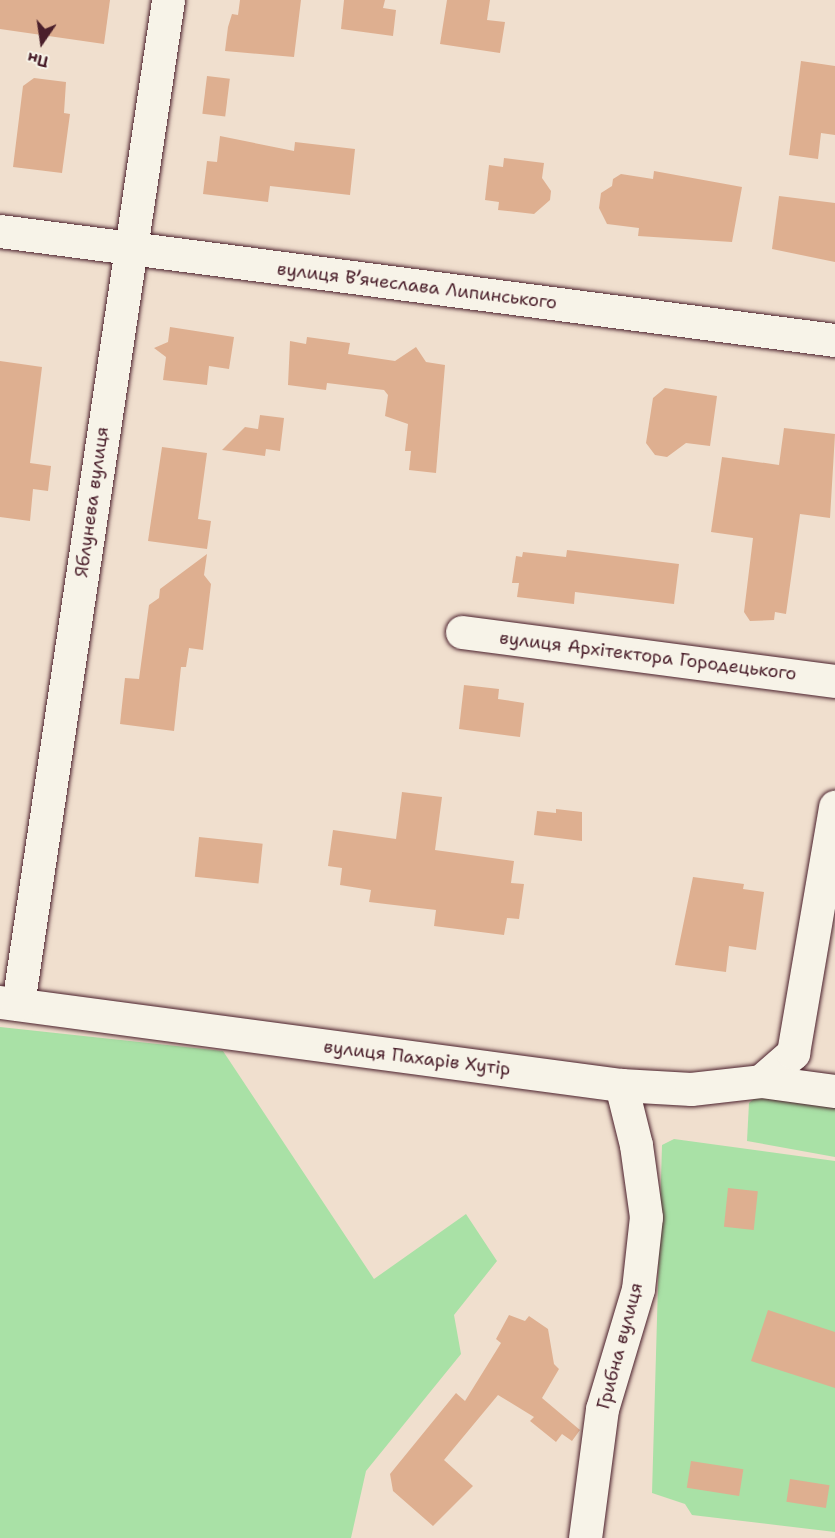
<!DOCTYPE html>
<html>
<head>
<meta charset="utf-8">
<style>
	body { margin:0 }
	#map { position:relative; width:835px; height:1538px; overflow:hidden; background:#f0dfce; font-family:"Shantell Sans",sans-serif }
	div>[style] { position:absolute }
	.green>* { inset:0; background:#a9e1a6 }
	.building>* { inset:0; background:#deaf90; transform-origin:0 0 }
	.roads { filter:drop-shadow(0 0 2px #4a1f2b) drop-shadow(0 0 2px #4a1f2b) }
	.minor>* { height:33px; margin:-16.5px; padding:0 16.5px; transform-origin:16.5px; border-radius:16.5px; background:#f7f3e8 }
	span { translate:-50% -50%; white-space:nowrap; text-align:center; line-height:1.15; -webkit-text-stroke:4.5px #f7f3e8; paint-order:stroke }
	.street-label { font-size:18px; color:#4a1f2b }
	.north { position:absolute; left:12px; top:12px; width:60px; height:60px; -webkit-text-stroke:4px #f7f3e8; paint-order:stroke; rotate:193deg; font-size:16px; font-weight:700; line-height:24px; text-align:center; color:#4a1f2b }
	.north::after { content:''; display:block; margin:auto; width:21px; height:27px; background:#4a1f2b; clip-path:polygon(50% 0,100% 100%,50% 72%,0 100%) }
</style>
</head>
<body>
<div id="map">
	<div class="green">
		<i style="clip-path:polygon(0 1027px,223px 1051px,374px 1279px,466px 1214px,497px 1261px,454px 1315px,461px 1354px,366px 1471px,351px 1538px,0 1538px)"></i>
		<i style="clip-path:polygon(763px 1091px,835px 1103px,835px 1157px,747px 1141px,749px 1103px)"></i>
		<i style="clip-path:polygon(674px 1139px,835px 1161px,835px 1532px,692px 1515px,685px 1504px,652px 1493px,662px 1145px)"></i>
	</div>
	<div class="building">
		<i style="clip-path:polygon(0 0,110px 0,104px 44px,0 29px)"></i>
		<i style="clip-path:polygon(240px 0,301px 0,294px 57px,225px 51px,228px 27px,232px 14px,238px 15px)"></i>
		<i style="clip-path:polygon(344px 0,385px 0,383px 8px,396px 10px,393px 36px,341px 29px)"></i>
		<i style="clip-path:polygon(447px 0,490px 0,487px 20px,505px 22px,500px 53px,440px 44px)"></i>
		<i style="clip-path:polygon(801px 61px,835px 66px,835px 135px,821px 133px,818px 159px,789px 155px)"></i>
		<i style="left:207px;top:76px;width:23px;height:38px;rotate:7deg"></i>
		<i style="clip-path:polygon(34px 78px,66px 82px,64px 113px,70px 114px,62px 173px,13px 167px,23px 86px)"></i>
		<i style="clip-path:polygon(220px 136px,294px 151px,295px 142px,355px 149px,350px 195px,270px 186px,268px 202px,203px 194px,207px 161px,217px 162px)"></i>
		<i style="clip-path:polygon(504px 158px,544px 163px,542px 178px,551px 191px,550px 200px,534px 214px,498px 210px,499px 202px,485px 200px,489px 165px,503px 167px)"></i>
		<i style="clip-path:polygon(654px 171px,742px 187px,732px 242px,638px 236px,639px 228px,607px 224px,599px 208px,601px 193px,612px 186px,613px 179px,621px 174px,653px 179px)"></i>
		<i style="clip-path:polygon(779px 196px,835px 203px,835px 262px,772px 249px)"></i>
		<i style="clip-path:polygon(170px 327px,234px 337px,229px 369px,209px 366px,207px 385px,163px 380px,166px 357px,154px 348px,168px 342px)"></i>
		<i style="clip-path:polygon(307px 337px,350px 343px,348px 354px,395px 361px,416px 347px,426px 362px,445px 365px,436px 473px,409px 470px,411px 451px,405px 451px,408px 424px,385px 416px,388px 395px,384px 390px,327px 383px,326px 390px,288px 385px,290px 341px,306px 344px)"></i>
		<i style="clip-path:polygon(0 361px,42px 367px,30px 463px,51px 466px,48px 491px,33px 489px,30px 521px,0 517px)"></i>
		<i style="clip-path:polygon(665px 388px,717px 396px,710px 446px,686px 443px,667px 457px,655px 455px,646px 443px,653px 398px)"></i>
		<i style="clip-path:polygon(260px 415px,284px 418px,280px 451px,266px 449px,265px 456px,222px 450px,245px 427px,258px 429px)"></i>
		<i style="clip-path:polygon(784px 428px,835px 434px,830px 518px,800px 514px,786px 614px,775px 612px,774px 620px,750px 621px,744px 612px,753px 538px,711px 532px,722px 457px,779px 465px)"></i>
		<i style="clip-path:polygon(162px 447px,207px 453px,198px 519px,211px 521px,207px 549px,148px 541px)"></i>
		<i style="clip-path:polygon(567px 550px,679px 564px,674px 604px,575px 592px,574px 604px,517px 597px,519px 583px,512px 583px,516px 556px,522px 557px,523px 552px,566px 557px)"></i>
		<i style="clip-path:polygon(207px 554px,204px 575px,211px 584px,203px 650px,189px 648px,186px 667px,181px 667px,174px 731px,120px 724px,125px 678px,139px 679px,149px 605px,159px 598px,160px 589px)"></i>
		<i style="clip-path:polygon(464px 685px,499px 689px,498px 699px,524px 703px,520px 737px,459px 729px)"></i>
		<i style="clip-path:polygon(402px 792px,442px 797px,435px 850px,514px 861px,511px 883px,524px 884px,519px 919px,507px 918px,504px 935px,434px 926px,436px 910px,369px 902px,371px 890px,340px 885px,342px 868px,328px 866px,333px 830px,396px 839px)"></i>
		<i style="clip-path:polygon(556px 809px,582px 812px,582px 841px,534px 835px,537px 811px,556px 813px)"></i>
		<i style="left:199px;top:837px;width:64px;height:40px;rotate:6deg"></i>
		<i style="clip-path:polygon(693px 877px,744px 884px,743px 889px,764px 892px,756px 950px,729px 946px,726px 972px,675px 965px)"></i>
		<i style="left:728px;top:1188px;width:30px;height:39px;rotate:6deg"></i>
		<i style="clip-path:polygon(768px 1310px,835px 1332px,835px 1388px,751px 1361px)"></i>
		<i style="clip-path:polygon(509px 1315px,525px 1321px,529px 1316px,548px 1329px,554px 1364px,559px 1369px,542px 1398px,580px 1430px,572px 1441px,562px 1434px,556px 1442px,530px 1421px,534px 1417px,498px 1395px,444px 1460px,473px 1486px,433px 1526px,393px 1491px,390px 1474px,456px 1393px,465px 1401px,501px 1343px,496px 1339px)"></i>
		<i style="left:691px;top:1461px;width:53px;height:27px;rotate:9deg"></i>
		<i style="left:790px;top:1479px;width:40px;height:23px;rotate:9deg"></i>
	</div>
	<div class="roads">
		<div class="minor">
			<i style="left:0;top:231px;width:842px;rotate:7.44deg"></i>
			<i style="left:462px;top:632px;width:376px;rotate:7.5deg"></i>
			<i style="left:0;top:1002px;width:627px;rotate:7.61deg"></i>
			<i style="left:621px;top:1085px;width:70px;rotate:3.3deg"></i>
			<i style="left:691px;top:1089px;width:70px;rotate:-6.5deg"></i>
			<i style="left:761px;top:1081px;width:75px;rotate:7.7deg"></i>
			<i style="left:18px;top:1004px;width:1015px;rotate:-81.5deg"></i>
			<i style="left:761px;top:1081px;width:43px;rotate:-41.2deg"></i>
			<i style="left:793px;top:1053px;width:250px;rotate:-80.3deg"></i>
			<i style="left:585px;top:1538px;width:130px;rotate:-82.5deg"></i>
			<i style="left:602px;top:1409px;width:125px;rotate:-73.3deg"></i>
			<i style="left:638px;top:1289px;width:72px;rotate:-83.7deg"></i>
			<i style="left:646px;top:1217px;width:73px;rotate:-97.9deg"></i>
			<i style="left:636px;top:1145px;width:62px;rotate:-104deg"></i>
		</div>
	</div>
	<div class="street-label">
		<span style="left:417px;top:286px;rotate:7deg">вулиця Вʼячеслава Липинського</span>
		<span style="left:92px;top:502px;rotate:-82deg">Яблунева вулиця</span>
		<span style="left:648px;top:656px;rotate:7deg">вулиця Архітектора Городецького</span>
		<span style="left:417px;top:1058px;rotate:7deg">вулиця Пахарів Хутір</span>
		<span style="left:620px;top:1346px;rotate:-75deg">Грибна вулиця</span>
	</div>
	<div class="north">Пн</div>
</div>
</body>
</html>
